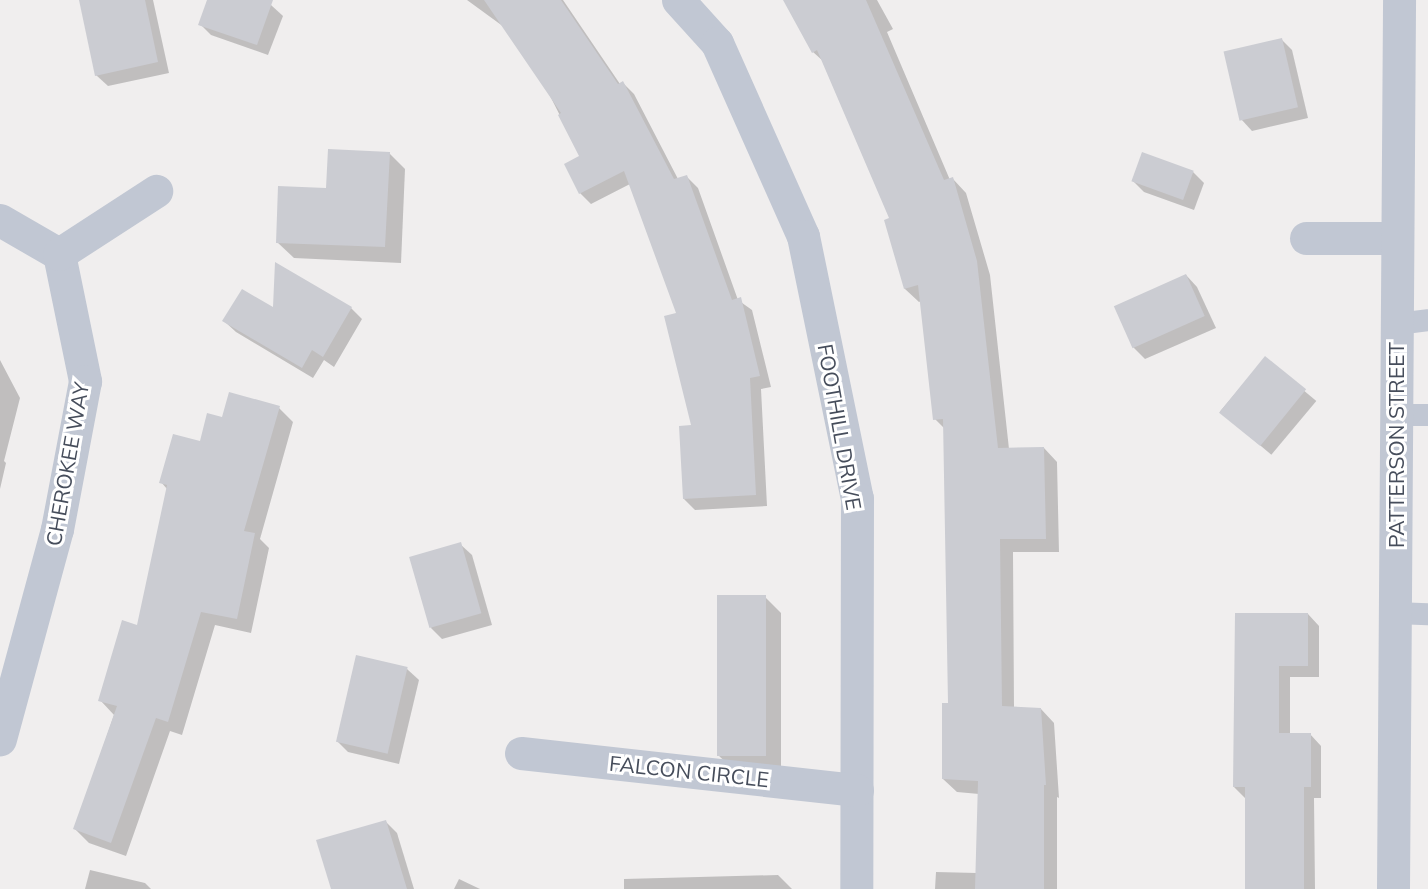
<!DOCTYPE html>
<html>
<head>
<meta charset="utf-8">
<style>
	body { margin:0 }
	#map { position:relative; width:1428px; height:889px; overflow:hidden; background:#f0eeee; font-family:Mulish,sans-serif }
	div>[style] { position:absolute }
	.shadow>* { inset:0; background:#0003; transform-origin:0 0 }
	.building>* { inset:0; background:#cbccd2; transform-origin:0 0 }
	.lane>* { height:22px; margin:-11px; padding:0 11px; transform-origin:11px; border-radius:11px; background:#c1c7d3 }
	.street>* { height:33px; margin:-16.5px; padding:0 16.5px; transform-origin:16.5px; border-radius:16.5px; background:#c1c7d3 }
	span { translate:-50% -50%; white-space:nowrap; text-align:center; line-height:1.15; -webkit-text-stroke:6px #fff; paint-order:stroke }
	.street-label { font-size:21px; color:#464d5b }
</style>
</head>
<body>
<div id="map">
	<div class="shadow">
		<i style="clip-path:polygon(80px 0,153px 0,169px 73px,108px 86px,96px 75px)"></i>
		<i style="clip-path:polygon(209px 0,258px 0,271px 5px,283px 16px,268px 55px,211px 35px,200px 24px)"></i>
		<i style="clip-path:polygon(467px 0,563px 0,620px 84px,623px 83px,634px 94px,678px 179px,686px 176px,698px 188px,738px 300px,752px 310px,771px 387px,761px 389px,767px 506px,695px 510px,684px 499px,693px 427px,678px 314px,630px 184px,591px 204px,580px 193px,581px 157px,545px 86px,504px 27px)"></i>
		<i style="clip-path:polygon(784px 0,877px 0,893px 29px,887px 32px,950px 180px,953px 179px,966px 193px,990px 275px,1009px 449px,1044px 448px,1057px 462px,1059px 552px,1013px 552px,1014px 708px,1041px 709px,1054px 723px,1059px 798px,1057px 797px,1057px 889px,935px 889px,936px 872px,977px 873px,979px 794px,957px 792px,943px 779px,950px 705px,945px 429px,935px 419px,921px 301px,919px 302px,905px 289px,891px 219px,823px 61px,813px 52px)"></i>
		<i style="clip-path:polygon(1281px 39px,1292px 50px,1308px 118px,1252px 131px,1241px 119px)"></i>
		<i style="clip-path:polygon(389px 153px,405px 169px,401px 263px,294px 258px,277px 242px,328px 189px)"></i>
		<i style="clip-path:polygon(1193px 172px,1204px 183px,1194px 210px,1144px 192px,1133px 181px)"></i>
		<i style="clip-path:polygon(276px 265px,351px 308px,362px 319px,334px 367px,324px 360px,313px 378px,236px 332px,224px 321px,274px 309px)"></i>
		<i style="clip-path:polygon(1186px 275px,1197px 287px,1216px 328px,1145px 359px,1134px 348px,1116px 307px)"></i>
		<i style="left:1265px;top:358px;width:67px;height:70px;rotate:40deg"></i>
		<i style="clip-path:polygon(0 360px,20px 398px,4px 461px,6px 463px,0 489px)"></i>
		<i style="clip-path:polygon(279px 408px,293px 422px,260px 539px,269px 548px,251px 633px,215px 625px,182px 735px,170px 731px,126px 856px,89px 843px,75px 829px,114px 715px,100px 700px,138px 627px,167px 489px,161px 482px,223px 419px)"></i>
		<i style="clip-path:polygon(460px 544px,472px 555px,492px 625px,442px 639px,431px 628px)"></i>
		<i style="clip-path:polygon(765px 597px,781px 613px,781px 776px,735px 771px,718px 755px)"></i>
		<i style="clip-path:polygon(1237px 614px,1308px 614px,1319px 626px,1319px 677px,1290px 677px,1290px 734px,1310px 734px,1321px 746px,1321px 798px,1314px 798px,1315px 889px,1248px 889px,1245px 798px,1234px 787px)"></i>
		<i style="clip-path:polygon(407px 669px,419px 680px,399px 764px,348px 752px,337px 741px)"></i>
		<i style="clip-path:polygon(386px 822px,397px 833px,414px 889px,332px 889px)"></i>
		<i style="clip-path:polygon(90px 870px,145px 883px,151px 889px,85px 889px)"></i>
		<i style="clip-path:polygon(778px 875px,792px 889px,624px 889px,624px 879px)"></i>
		<i style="clip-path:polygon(459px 879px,480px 889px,454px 889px)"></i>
	</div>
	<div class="building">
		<i style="clip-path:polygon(79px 0,145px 0,158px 62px,95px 76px)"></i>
		<i style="clip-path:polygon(207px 0,273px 0,257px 45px,198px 25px)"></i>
		<i style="clip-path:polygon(484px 0,561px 0,618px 84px,623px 81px,674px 179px,687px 175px,732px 300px,741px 297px,760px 376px,750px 378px,756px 495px,683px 499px,679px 426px,691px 425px,664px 316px,676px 313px,624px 171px,579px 194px,564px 164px,579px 156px,558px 115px,561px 113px)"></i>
		<i style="clip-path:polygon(783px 0,866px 0,944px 180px,953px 177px,977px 261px,998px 448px,1044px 447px,1046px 539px,1000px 539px,1002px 706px,1041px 708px,1046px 785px,1044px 785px,1044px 889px,975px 889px,978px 781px,942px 779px,942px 703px,948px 703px,943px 419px,933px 420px,918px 285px,904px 289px,884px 220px,889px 218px,817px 50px,812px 53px)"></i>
		<i style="left:1282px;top:38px;width:71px;height:60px;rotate:77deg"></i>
		<i style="clip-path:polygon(328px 149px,390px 152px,385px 247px,276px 243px,278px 186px,326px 188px)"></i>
		<i style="left:1142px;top:152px;width:55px;height:31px;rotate:20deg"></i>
		<i style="clip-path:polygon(275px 262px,352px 307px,323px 357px,312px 350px,302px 368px,222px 321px,242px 289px,273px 307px)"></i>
		<i style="left:1186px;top:274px;width:46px;height:79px;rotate:66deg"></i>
		<i style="left:1265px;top:356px;width:53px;height:73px;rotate:39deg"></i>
		<i style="clip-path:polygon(229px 392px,280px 406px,244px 531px,255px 533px,237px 619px,201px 612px,168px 722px,156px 718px,111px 843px,73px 829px,117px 706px,98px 701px,122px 620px,137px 625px,167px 485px,159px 483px,173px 434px,200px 441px,207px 413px,222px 417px)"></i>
		<i style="left:461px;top:542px;width:74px;height:54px;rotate:74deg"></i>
		<i style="left:717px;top:595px;width:49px;height:161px"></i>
		<i style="clip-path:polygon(1235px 613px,1308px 613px,1308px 666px,1279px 666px,1279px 733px,1311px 733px,1311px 787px,1304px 787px,1304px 889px,1245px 889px,1245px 787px,1233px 787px)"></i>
		<i style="left:356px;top:655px;width:53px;height:89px;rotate:13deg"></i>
		<i style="clip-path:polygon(386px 820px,407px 889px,331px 889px,316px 840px)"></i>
	</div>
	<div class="lane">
		<i style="left:1397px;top:324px;width:31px;rotate:-7deg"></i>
		<i style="left:1396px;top:415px;width:32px"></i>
		<i style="left:1395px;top:613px;width:33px;rotate:2deg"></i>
	</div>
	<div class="street">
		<i style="left:678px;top:0;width:58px;rotate:47.8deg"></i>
		<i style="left:717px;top:43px;width:211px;rotate:66deg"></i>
		<i style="left:803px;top:236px;width:268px;rotate:78.4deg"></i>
		<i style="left:857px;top:498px;width:391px;rotate:90.1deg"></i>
		<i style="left:0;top:220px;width:68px;rotate:30deg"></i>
		<i style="left:59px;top:254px;width:130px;rotate:78.4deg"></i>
		<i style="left:85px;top:381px;width:151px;rotate:100.7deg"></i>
		<i style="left:57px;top:529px;width:218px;rotate:105.2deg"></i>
		<i style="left:1306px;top:238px;width:91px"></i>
		<i style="left:59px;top:254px;width:116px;rotate:-33deg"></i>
		<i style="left:521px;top:753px;width:338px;rotate:6.3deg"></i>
		<i style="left:1393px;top:889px;width:889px;rotate:-89.61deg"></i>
	</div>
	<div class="street-label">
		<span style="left:840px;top:427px;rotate:80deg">FOOTHILL DRIVE</span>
		<span style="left:1396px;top:445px;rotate:-90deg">PATTERSON STREET</span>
		<span style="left:67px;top:464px;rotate:-80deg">CHEROKEE WAY</span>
		<span style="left:689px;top:771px;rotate:6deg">FALCON CIRCLE</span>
	</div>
</div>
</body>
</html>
